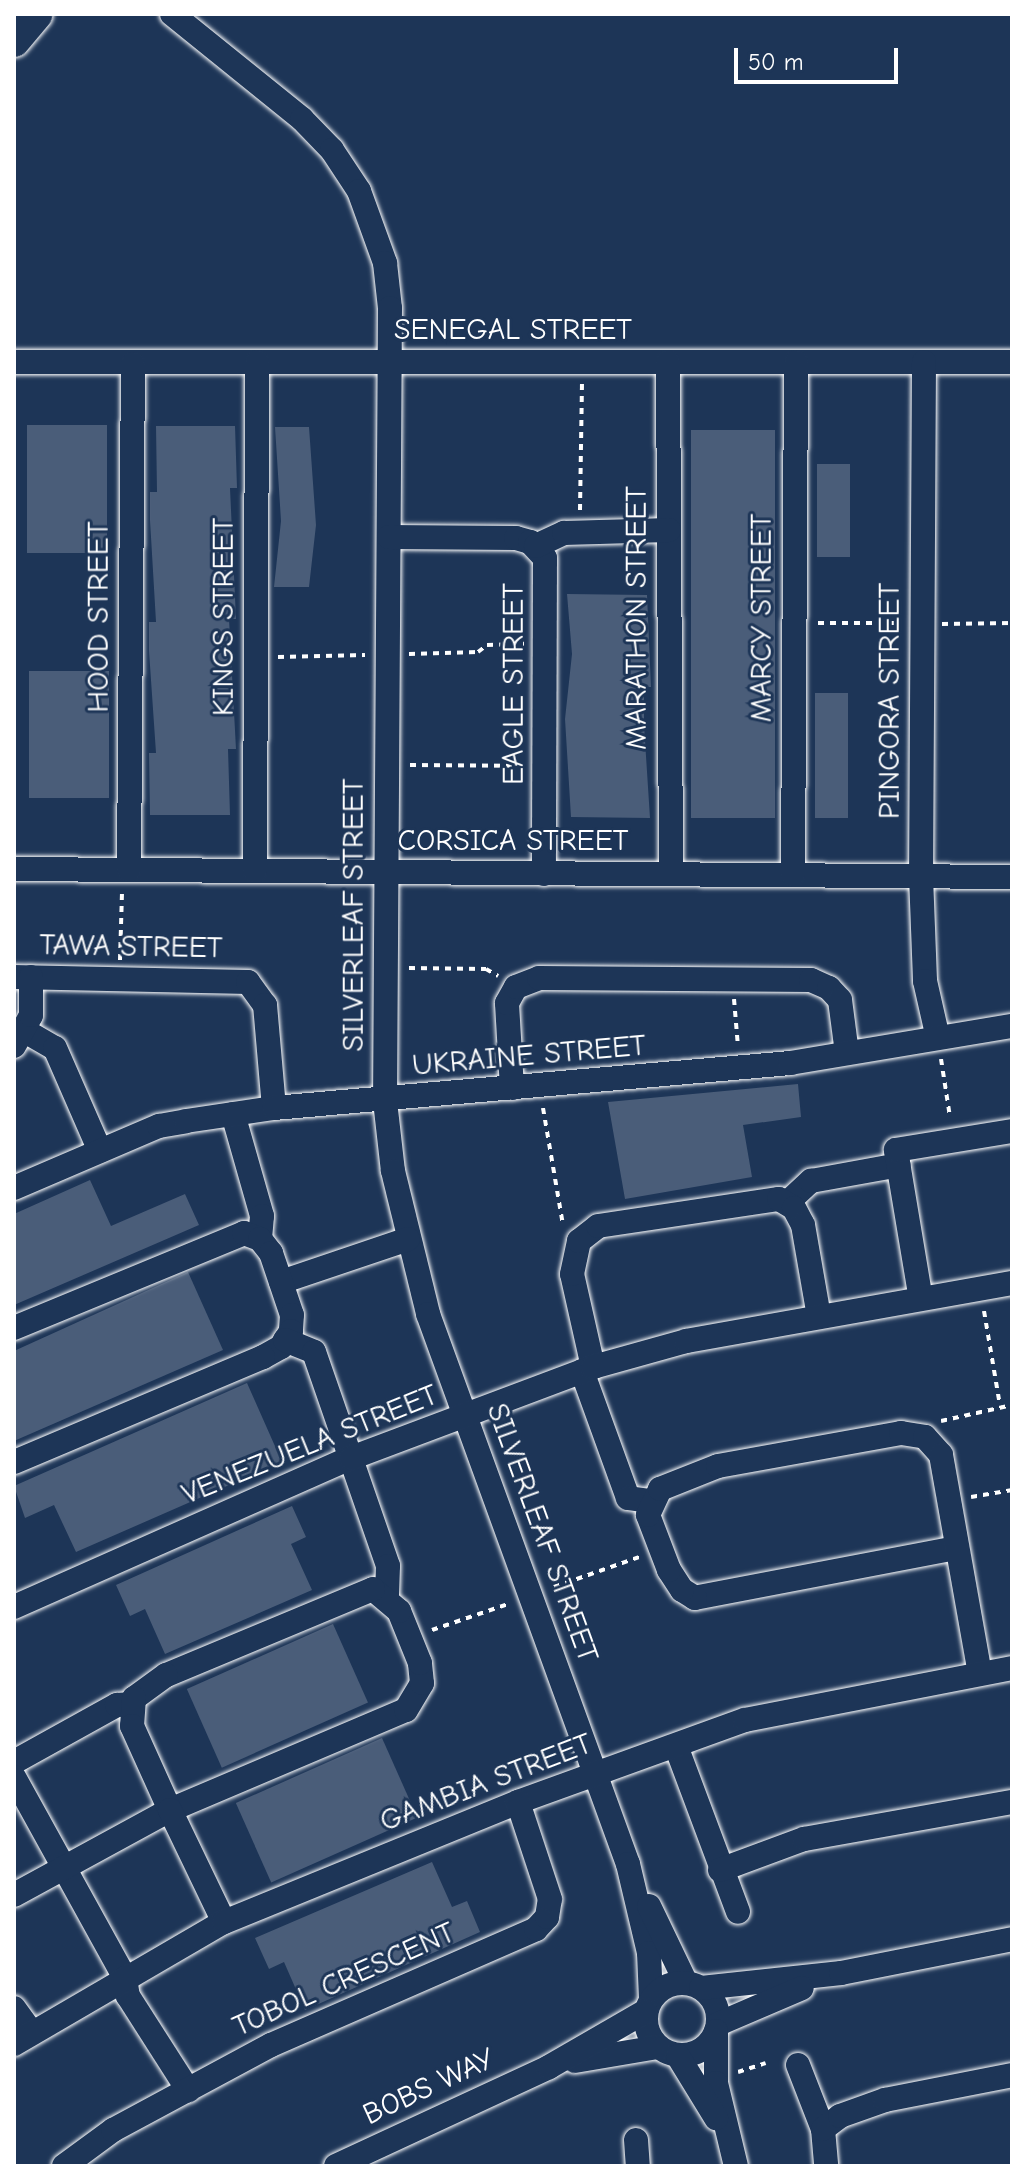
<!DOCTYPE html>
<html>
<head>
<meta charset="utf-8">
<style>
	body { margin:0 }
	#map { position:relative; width:1026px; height:2180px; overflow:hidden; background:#1d3557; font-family:"Comic Neue",sans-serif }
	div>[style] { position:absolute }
	.building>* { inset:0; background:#4a5d79; transform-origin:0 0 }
	.path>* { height:4px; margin-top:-2px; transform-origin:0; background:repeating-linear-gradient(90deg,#fff 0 6px,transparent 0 12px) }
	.roads { filter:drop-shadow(0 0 2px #fff) drop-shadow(0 0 2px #fff) }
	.minor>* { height:24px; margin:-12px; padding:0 12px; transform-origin:12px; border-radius:12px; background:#1d3557 }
	.minor>.ring { margin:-12px; padding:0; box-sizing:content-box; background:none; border:24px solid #1d3557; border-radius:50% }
	.major>* { height:32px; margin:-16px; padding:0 16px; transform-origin:16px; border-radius:16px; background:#1d3557 }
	span { translate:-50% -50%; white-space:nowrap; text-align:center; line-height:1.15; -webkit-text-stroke:6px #1d3557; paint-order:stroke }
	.street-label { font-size:30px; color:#fff }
	.frame { position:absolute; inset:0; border:16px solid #fff; pointer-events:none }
	.scale { position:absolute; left:734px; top:48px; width:164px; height:36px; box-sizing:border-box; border:4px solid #fff; border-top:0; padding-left:10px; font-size:24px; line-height:28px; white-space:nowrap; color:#fff; -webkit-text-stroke:6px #1d3557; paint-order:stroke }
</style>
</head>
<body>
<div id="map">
	<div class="building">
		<i style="left:27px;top:425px;width:80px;height:128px"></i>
		<i style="clip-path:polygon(156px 426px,235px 426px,237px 488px,230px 488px,236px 619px,229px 619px,236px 749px,228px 749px,230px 815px,150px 815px,149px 753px,156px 753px,149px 651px,149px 622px,156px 622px,150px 520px,150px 492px,157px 492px)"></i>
		<i style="clip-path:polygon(275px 427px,309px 427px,316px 525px,309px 587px,274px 587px,281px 521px)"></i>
		<i style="left:691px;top:430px;width:84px;height:388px"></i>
		<i style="left:817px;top:464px;width:33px;height:93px"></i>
		<i style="clip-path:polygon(567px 594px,647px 595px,651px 687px,644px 687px,644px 725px,650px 818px,571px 817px,565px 719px,572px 654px)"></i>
		<i style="left:29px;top:671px;width:80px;height:127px"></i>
		<i style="left:815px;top:693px;width:33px;height:125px"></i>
		<i style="clip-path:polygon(798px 1084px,801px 1117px,743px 1125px,752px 1177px,625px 1199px,608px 1102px)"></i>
		<i style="clip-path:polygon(90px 1180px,111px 1226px,185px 1194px,199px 1225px,14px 1305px,14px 1214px)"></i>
		<i style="clip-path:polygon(188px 1272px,223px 1350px,14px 1441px,14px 1351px)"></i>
		<i style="clip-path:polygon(247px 1383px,282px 1462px,76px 1552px,54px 1505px,25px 1518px,14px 1486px)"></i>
		<i style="clip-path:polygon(292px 1506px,306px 1537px,291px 1544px,312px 1590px,165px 1654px,145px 1609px,130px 1616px,116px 1585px)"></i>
		<i style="left:333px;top:1624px;width:86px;height:160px;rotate:66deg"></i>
		<i style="left:382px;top:1738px;width:87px;height:160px;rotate:66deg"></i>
		<i style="clip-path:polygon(432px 1862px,452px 1907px,467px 1901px,480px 1932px,305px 2010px,284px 1962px,269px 1969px,255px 1938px)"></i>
	</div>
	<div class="path">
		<i style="left:580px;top:510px;width:127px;rotate:-89.1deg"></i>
		<i style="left:818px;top:623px;width:83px"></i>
		<i style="left:942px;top:624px;width:70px;rotate:-0.8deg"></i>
		<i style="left:409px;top:654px;width:69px;rotate:-1.7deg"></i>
		<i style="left:478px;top:652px;width:11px;rotate:-38deg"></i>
		<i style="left:487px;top:645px;width:37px;rotate:-2deg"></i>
		<i style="left:278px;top:657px;width:87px;rotate:-1.3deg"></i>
		<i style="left:410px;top:765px;width:111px;rotate:0.5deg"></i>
		<i style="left:120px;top:960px;width:68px;rotate:-88.3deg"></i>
		<i style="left:409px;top:968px;width:77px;rotate:0.7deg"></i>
		<i style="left:486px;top:969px;width:14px;rotate:30deg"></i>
		<i style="left:734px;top:999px;width:48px;rotate:85.2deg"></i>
		<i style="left:941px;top:1059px;width:59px;rotate:81.2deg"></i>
		<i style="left:543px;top:1108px;width:119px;rotate:80.3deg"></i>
		<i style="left:984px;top:1311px;width:96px;rotate:80.4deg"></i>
		<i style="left:941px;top:1421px;width:73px;rotate:-12.7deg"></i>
		<i style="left:971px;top:1497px;width:42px;rotate:-9.7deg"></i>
		<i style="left:554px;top:1587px;width:93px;rotate:-19.4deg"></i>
		<i style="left:432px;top:1630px;width:83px;rotate:-18.9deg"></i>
		<i style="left:738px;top:2072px;width:29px;rotate:-18deg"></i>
	</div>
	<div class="roads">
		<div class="minor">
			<i style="left:172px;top:14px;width:167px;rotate:38.9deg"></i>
			<i style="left:302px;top:119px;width:43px;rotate:45.9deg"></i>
			<i style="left:332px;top:150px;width:49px;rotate:56.6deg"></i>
			<i style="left:359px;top:191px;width:77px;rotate:70.1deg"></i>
			<i style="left:385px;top:263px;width:45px;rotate:83.7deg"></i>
			<i style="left:390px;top:308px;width:793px;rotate:90.36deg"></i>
			<i style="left:385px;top:1101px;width:70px;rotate:83.5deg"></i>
			<i style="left:393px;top:1171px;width:147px;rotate:76.2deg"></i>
			<i style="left:428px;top:1314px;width:585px;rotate:70.02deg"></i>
			<i style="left:628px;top:1864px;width:91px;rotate:76.7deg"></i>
			<i style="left:649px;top:1953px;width:46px;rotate:87.5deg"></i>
			<i style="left:14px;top:362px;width:998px"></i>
			<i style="left:668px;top:362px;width:512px;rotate:89.66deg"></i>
			<i style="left:924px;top:362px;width:514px;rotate:90.33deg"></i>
			<i style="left:921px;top:876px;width:105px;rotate:87.8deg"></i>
			<i style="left:925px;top:981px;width:58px;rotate:77.2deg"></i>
			<i style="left:389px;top:537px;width:127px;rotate:0.5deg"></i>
			<i style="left:516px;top:538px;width:15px;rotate:16deg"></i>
			<i style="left:530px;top:542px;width:22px;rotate:47deg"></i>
			<i style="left:545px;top:558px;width:316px;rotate:90.2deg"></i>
			<i style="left:536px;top:546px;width:31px;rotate:-25deg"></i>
			<i style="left:564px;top:533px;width:105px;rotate:-1.6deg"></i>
			<i style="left:14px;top:869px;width:998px;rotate:0.46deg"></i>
			<i style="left:129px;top:870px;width:506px;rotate:-89.55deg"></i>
			<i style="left:255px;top:871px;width:509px;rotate:-89.77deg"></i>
			<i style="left:793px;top:875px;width:513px;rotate:-89.66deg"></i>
			<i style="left:14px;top:977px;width:234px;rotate:1.2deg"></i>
			<i style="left:248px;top:982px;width:29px;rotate:54deg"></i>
			<i style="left:265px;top:1005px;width:103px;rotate:85deg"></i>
			<i style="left:25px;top:1031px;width:34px;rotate:30deg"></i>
			<i style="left:55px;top:1048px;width:112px;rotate:66.4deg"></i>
			<i style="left:14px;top:1046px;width:35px;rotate:-61deg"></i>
			<i style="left:31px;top:1015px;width:38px;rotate:-90deg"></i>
			<i style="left:512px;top:1088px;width:85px;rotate:-93.4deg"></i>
			<i style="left:507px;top:1003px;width:18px;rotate:-61deg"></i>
			<i style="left:516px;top:987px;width:25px;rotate:-21deg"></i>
			<i style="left:539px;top:978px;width:272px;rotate:0.4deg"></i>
			<i style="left:811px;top:980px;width:20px;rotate:24deg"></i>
			<i style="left:829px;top:988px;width:16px;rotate:47deg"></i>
			<i style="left:840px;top:1000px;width:53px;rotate:82.5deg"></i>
			<i style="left:233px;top:1114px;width:106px;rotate:74.1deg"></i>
			<i style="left:262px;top:1216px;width:23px;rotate:95deg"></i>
			<i style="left:14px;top:1188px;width:158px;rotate:-23.2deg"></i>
			<i style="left:159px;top:1126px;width:27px;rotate:-10deg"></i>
			<i style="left:186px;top:1121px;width:89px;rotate:-8.4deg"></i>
			<i style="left:274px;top:1108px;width:518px;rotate:-4.98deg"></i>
			<i style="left:790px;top:1063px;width:225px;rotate:-9.5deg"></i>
			<i style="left:787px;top:1203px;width:33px;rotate:-43deg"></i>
			<i style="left:811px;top:1181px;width:89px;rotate:-10.3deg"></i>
			<i style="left:281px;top:1282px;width:134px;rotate:-18.7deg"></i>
			<i style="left:919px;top:1288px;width:140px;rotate:-99.5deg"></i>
			<i style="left:896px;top:1150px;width:118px;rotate:-9.3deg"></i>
			<i style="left:14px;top:1328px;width:249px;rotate:-22.4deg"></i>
			<i style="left:244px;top:1233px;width:17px;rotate:21deg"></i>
			<i style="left:260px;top:1239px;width:18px;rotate:52deg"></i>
			<i style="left:271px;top:1253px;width:65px;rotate:71.3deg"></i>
			<i style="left:292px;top:1315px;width:16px;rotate:94deg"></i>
			<i style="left:291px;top:1331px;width:19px;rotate:122deg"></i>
			<i style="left:281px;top:1347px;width:21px;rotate:151deg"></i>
			<i style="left:263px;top:1357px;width:270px;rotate:157.1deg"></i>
			<i style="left:285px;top:1340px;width:31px;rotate:22deg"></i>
			<i style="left:314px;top:1352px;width:226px;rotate:70.9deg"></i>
			<i style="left:388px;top:1566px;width:30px;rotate:92deg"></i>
			<i style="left:593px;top:1367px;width:95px;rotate:-102.7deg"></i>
			<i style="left:572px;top:1274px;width:34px;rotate:-78deg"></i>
			<i style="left:579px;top:1241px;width:24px;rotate:-38deg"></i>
			<i style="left:598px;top:1226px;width:183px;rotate:-8.5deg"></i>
			<i style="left:779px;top:1199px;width:17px;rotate:31deg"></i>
			<i style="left:794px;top:1208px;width:19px;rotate:62deg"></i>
			<i style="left:803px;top:1225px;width:93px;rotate:80.1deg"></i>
			<i style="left:582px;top:1371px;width:135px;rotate:70.1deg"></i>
			<i style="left:628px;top:1498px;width:22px;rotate:8deg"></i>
			<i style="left:956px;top:1548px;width:266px;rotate:169.2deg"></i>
			<i style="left:695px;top:1598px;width:15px;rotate:-148deg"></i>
			<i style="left:682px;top:1590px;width:24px;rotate:-123deg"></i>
			<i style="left:669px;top:1570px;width:59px;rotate:-110.9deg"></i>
			<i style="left:648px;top:1515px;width:29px;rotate:-65deg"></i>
			<i style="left:660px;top:1489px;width:62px;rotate:-21.6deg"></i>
			<i style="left:718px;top:1466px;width:186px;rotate:-10.2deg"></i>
			<i style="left:901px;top:1433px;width:24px;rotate:9deg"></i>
			<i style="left:925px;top:1437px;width:24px;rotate:48deg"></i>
			<i style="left:941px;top:1455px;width:221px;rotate:79.9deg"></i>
			<i style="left:14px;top:1607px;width:368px;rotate:-23.9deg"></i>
			<i style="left:351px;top:1458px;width:259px;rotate:-20.6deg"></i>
			<i style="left:593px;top:1367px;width:97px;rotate:-15.6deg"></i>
			<i style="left:686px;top:1341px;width:331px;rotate:-10.1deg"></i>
			<i style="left:676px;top:1746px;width:177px;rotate:69.5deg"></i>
			<i style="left:14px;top:1762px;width:118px;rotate:-29deg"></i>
			<i style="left:117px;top:1705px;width:16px;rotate:-4deg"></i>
			<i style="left:14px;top:1777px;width:230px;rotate:61.1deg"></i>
			<i style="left:125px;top:1978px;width:18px;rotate:81deg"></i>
			<i style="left:128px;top:1996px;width:112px;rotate:57.4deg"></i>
			<i style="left:720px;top:1870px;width:90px;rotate:-20.3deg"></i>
			<i style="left:804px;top:1839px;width:211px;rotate:-10.1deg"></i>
			<i style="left:14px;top:1895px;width:178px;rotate:-28.6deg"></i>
			<i style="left:170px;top:1810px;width:256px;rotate:-23deg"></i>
			<i style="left:406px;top:1710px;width:31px;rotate:-59deg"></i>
			<i style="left:422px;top:1683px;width:20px;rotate:-96deg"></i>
			<i style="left:420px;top:1663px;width:56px;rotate:-112deg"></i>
			<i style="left:399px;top:1611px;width:34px;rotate:-140deg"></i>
			<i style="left:373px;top:1589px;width:224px;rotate:157.4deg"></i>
			<i style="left:166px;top:1675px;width:39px;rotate:144deg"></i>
			<i style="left:134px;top:1698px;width:28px;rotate:94deg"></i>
			<i style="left:132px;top:1726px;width:92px;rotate:65.7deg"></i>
			<i style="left:170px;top:1810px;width:124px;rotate:64.3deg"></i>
			<i style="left:649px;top:1906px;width:85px;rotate:64.3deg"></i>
			<i class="ring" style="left:646px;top:1983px;width:48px;height:48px"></i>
			<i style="left:701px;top:1988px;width:141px;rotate:-6.1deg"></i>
			<i style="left:841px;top:1973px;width:174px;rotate:-11.2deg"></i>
			<i style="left:14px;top:2008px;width:29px;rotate:54deg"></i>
			<i style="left:718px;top:2024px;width:91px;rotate:-23.2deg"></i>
			<i style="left:716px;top:2031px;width:52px;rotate:90deg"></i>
			<i style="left:716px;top:2083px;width:85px;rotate:76.5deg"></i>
			<i style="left:14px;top:2044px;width:243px;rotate:-30.2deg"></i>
			<i style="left:224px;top:1922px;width:318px;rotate:-22.2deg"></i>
			<i style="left:518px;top:1802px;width:241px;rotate:-19.9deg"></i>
			<i style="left:745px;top:1720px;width:272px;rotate:-11deg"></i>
			<i style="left:678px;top:2056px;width:73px;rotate:58.5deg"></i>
			<i style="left:575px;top:2061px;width:84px;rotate:-9.6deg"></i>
			<i style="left:798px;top:2065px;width:69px;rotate:68.7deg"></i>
			<i style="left:823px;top:2129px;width:37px;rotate:85deg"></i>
			<i style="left:823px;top:2129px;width:21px;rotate:-37deg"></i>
			<i style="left:840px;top:2116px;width:48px;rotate:-19.6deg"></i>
			<i style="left:885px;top:2100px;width:129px;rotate:-11.1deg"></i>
			<i style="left:636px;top:2140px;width:26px;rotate:86deg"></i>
			<i style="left:64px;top:2166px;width:61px;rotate:-36.3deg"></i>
			<i style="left:113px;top:2130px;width:179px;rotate:-28.3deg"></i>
			<i style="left:271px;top:2045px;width:289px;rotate:-23.6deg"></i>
			<i style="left:536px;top:1929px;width:16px;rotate:-47deg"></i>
			<i style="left:547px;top:1917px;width:18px;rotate:-81deg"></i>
			<i style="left:550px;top:1899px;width:102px;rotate:-108.3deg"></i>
			<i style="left:336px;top:2166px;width:235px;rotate:-24.9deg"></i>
			<i style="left:549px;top:2067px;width:112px;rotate:-30deg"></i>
		</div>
		<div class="major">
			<i style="left:14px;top:41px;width:35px;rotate:-50deg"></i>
		</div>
	</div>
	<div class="street-label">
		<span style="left:513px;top:330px">SENEGAL STREET</span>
		<span style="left:99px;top:617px;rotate:-90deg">HOOD STREET</span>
		<span style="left:224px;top:617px;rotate:-90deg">KINGS STREET</span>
		<span style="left:637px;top:618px;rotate:-90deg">MARATHON STREET</span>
		<span style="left:762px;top:618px;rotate:-90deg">MARCY STREET</span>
		<span style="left:514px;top:684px;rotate:-90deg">EAGLE STREET</span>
		<span style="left:890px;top:701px;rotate:-90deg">PINGORA STREET</span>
		<span style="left:513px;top:841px">CORSICA STREET</span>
		<span style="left:354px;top:915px;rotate:-90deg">SILVERLEAF STREET</span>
		<span style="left:131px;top:947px;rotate:1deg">TAWA STREET</span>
		<span style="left:529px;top:1056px;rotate:-5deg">UKRAINE STREET</span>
		<span style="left:310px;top:1445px;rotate:-22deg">VENEZUELA STREET</span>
		<span style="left:542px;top:1533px;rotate:70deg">SILVERLEAF STREET</span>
		<span style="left:486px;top:1783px;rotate:-21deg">GAMBIA STREET</span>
		<span style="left:344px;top:1980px;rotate:-24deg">TOBOL CRESCENT</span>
		<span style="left:429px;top:2087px;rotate:-25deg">BOBS WAY</span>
	</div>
	<div class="frame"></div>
	<div class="scale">50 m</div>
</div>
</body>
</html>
